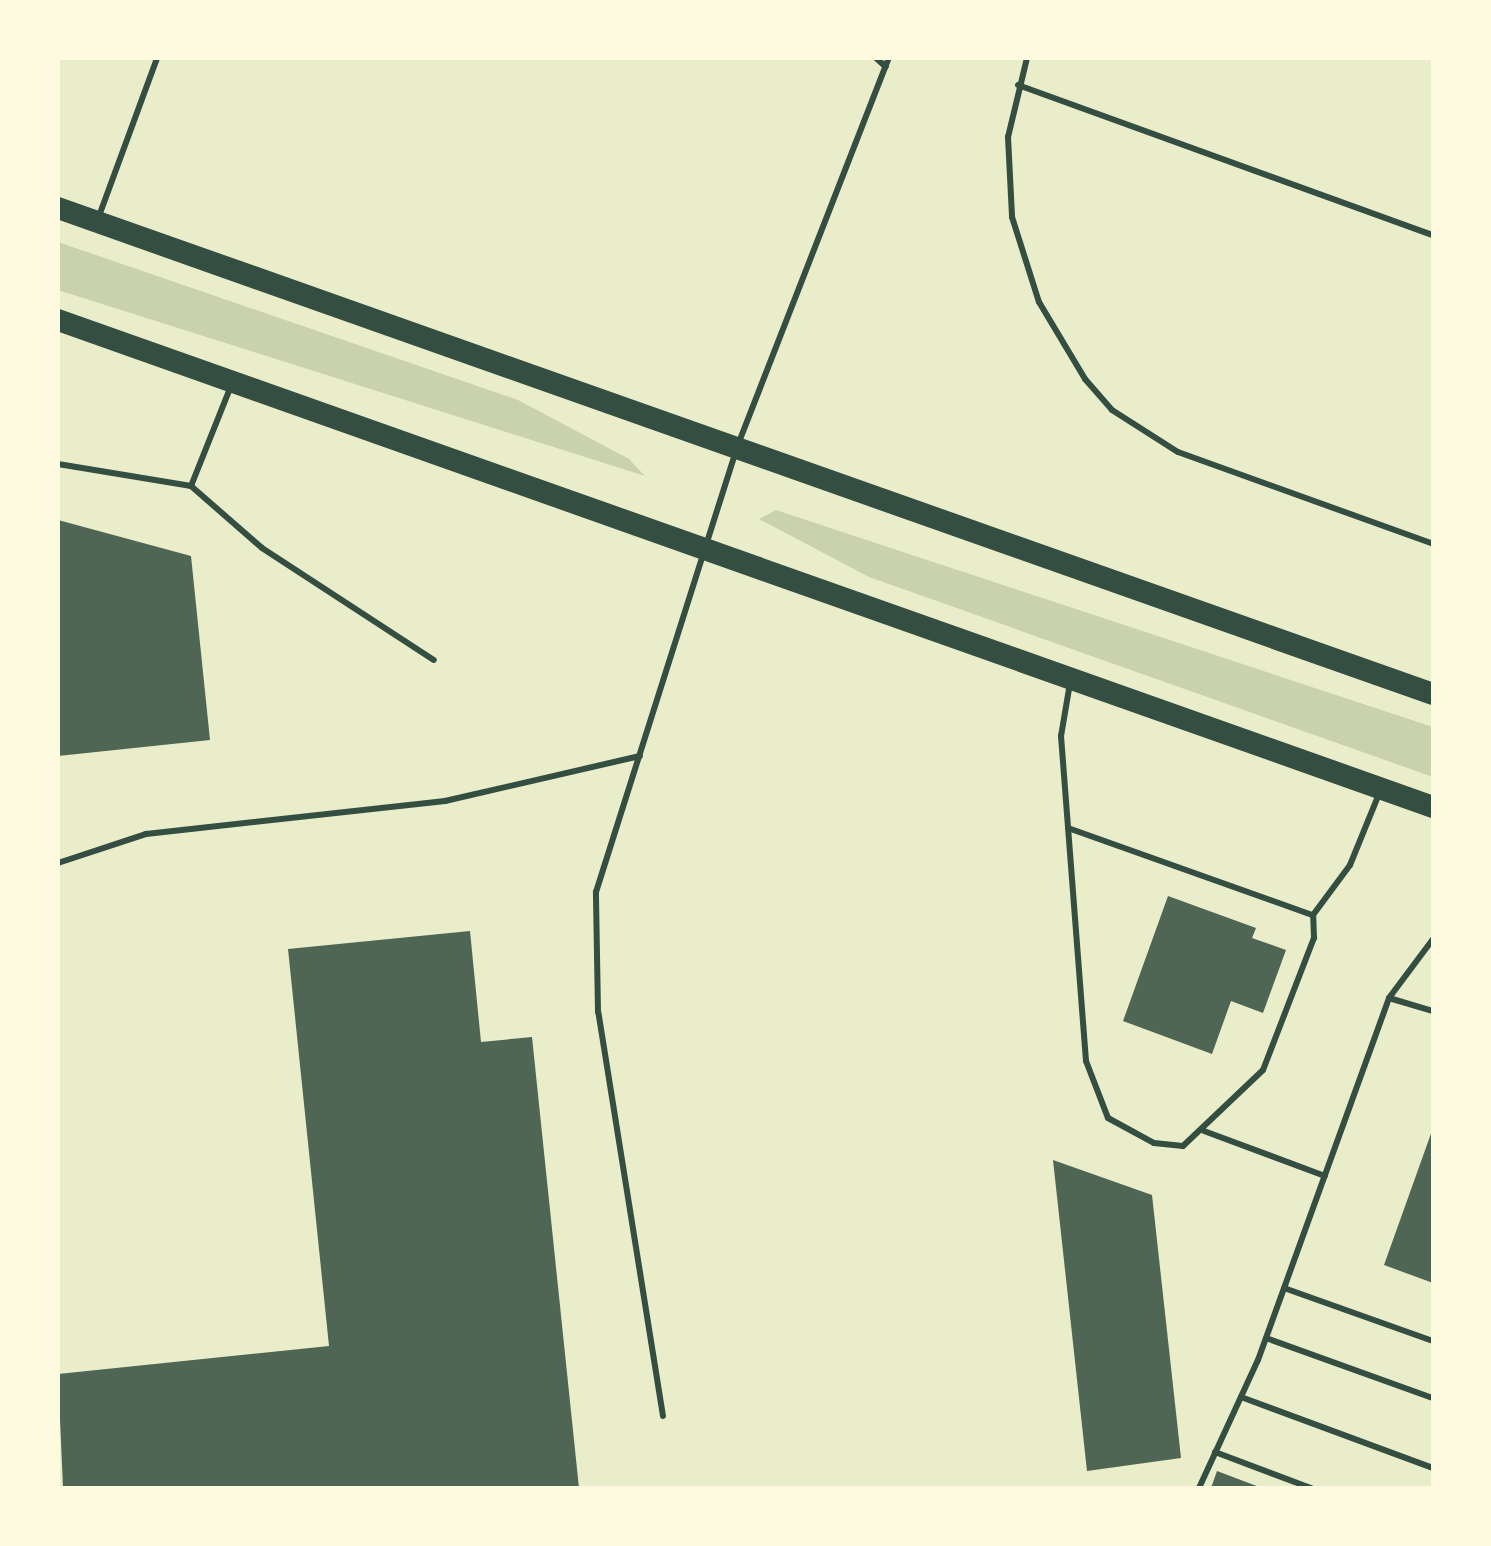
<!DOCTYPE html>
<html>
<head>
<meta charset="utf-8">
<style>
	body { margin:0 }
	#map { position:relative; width:1491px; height:1546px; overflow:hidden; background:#e9edc9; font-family:"Archivo Narrow",sans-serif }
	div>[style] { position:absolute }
	.green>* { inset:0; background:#cad2ad }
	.building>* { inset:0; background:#4f6655 }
	.service>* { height:6px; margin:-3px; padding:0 3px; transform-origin:3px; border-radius:3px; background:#344e41 }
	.trunk>* { height:22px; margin:-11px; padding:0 11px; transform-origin:11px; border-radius:11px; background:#344e41 }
	span { translate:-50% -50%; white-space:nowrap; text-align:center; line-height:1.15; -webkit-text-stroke:6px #fefae0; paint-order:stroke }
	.frame { position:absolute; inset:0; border:60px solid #fefae0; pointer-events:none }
</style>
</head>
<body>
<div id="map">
	<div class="green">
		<i style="clip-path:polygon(58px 242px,518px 400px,629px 459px,645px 476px,58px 290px)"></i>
		<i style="clip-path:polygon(776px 510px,1433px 727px,1433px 777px,869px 577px,759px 519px)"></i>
	</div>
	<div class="building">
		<i style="clip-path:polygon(58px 520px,191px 556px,210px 740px,58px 756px)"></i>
		<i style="clip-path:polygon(1168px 896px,1256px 928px,1252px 938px,1286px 950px,1263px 1013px,1231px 1001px,1212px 1054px,1123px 1021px)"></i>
		<i style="clip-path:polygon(470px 931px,481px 1042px,532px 1037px,579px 1488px,63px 1488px,58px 1374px,329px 1346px,288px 949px)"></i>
		<i style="clip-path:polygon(1433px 1128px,1433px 1283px,1384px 1265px)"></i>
		<i style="clip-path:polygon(1053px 1160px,1152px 1195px,1181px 1458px,1087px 1471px)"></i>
		<i style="clip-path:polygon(1217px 1471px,1262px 1488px,1211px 1488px)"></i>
	</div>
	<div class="service">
		<i style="left:876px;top:58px;width:13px;rotate:42deg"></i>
		<i style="left:1027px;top:58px;width:81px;rotate:103.5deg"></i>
		<i style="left:1008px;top:137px;width:80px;rotate:87.1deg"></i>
		<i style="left:1012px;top:217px;width:89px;rotate:72.4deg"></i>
		<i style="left:1039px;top:302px;width:90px;rotate:59.1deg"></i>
		<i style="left:1085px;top:379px;width:41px;rotate:48.9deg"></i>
		<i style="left:1112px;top:410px;width:78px;rotate:32.5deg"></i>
		<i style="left:1178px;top:452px;width:271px;rotate:19.8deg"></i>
		<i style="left:1018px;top:85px;width:441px;rotate:19.9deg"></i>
		<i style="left:99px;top:216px;width:168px;rotate:-69.8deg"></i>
		<i style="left:739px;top:442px;width:412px;rotate:-68.7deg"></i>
		<i style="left:58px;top:464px;width:135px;rotate:9.4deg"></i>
		<i style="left:191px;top:486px;width:94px;rotate:41.1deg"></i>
		<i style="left:262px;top:548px;width:205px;rotate:33.1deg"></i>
		<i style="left:191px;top:486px;width:108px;rotate:-68.2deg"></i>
		<i style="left:1070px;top:683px;width:54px;rotate:99.6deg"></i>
		<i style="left:1061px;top:736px;width:326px;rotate:85.6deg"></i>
		<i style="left:1086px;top:1061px;width:61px;rotate:68.9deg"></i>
		<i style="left:1108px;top:1118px;width:52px;rotate:28.5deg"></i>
		<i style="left:1154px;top:1143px;width:29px;rotate:6deg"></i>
		<i style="left:1183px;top:1146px;width:110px;rotate:-43.5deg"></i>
		<i style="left:1263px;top:1070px;width:142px;rotate:-68.9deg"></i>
		<i style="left:1314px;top:938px;width:23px;rotate:-92deg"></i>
		<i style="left:1313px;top:915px;width:62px;rotate:-53.5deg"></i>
		<i style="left:1350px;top:865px;width:77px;rotate:-67.8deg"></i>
		<i style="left:1068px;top:828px;width:260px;rotate:19.6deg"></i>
		<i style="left:58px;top:863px;width:93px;rotate:-18.2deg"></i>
		<i style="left:146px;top:834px;width:301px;rotate:-6.3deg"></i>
		<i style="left:445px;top:801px;width:200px;rotate:-13deg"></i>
		<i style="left:1389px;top:998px;width:46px;rotate:16.5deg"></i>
		<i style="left:1204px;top:1131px;width:129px;rotate:20.4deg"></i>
		<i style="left:1284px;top:1288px;width:158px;rotate:19.6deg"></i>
		<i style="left:1266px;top:1338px;width:177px;rotate:19.8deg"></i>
		<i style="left:1241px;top:1397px;width:205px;rotate:20.3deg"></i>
		<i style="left:663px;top:1416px;width:409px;rotate:-99.1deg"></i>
		<i style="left:598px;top:1012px;width:120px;rotate:-91deg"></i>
		<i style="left:596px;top:892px;width:460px;rotate:-72.4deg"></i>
		<i style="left:1215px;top:1452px;width:103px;rotate:20.6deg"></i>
		<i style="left:1199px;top:1488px;width:141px;rotate:-65.3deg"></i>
		<i style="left:1258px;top:1360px;width:385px;rotate:-70.1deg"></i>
		<i style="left:1389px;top:998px;width:74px;rotate:-53.3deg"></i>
	</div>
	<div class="trunk">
		<i style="left:58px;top:208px;width:1458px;rotate:19.47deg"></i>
		<i style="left:58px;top:320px;width:1459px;rotate:19.5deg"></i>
	</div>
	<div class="frame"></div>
</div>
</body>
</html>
